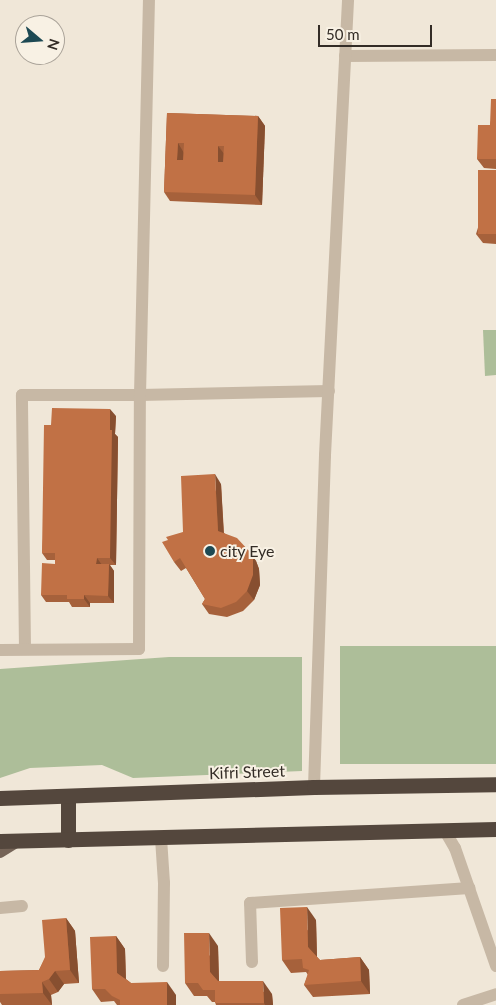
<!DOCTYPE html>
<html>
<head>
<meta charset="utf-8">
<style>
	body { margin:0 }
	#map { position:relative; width:496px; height:1005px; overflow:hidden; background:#f0e7d8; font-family:Lato,sans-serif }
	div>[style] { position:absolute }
	.green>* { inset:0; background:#adbe99; transform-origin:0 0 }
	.minor>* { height:12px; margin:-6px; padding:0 6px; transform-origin:6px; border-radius:6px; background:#c7b8a5 }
	.major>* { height:12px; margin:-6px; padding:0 6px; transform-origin:6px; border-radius:6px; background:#756457 }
	.highway>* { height:15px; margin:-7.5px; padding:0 7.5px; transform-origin:7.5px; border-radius:7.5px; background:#54473d }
	.wall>* { inset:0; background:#a6613b }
	.shaded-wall>* { inset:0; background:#874f30 }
	.building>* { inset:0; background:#c17145; transform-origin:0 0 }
	.dots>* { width:14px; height:14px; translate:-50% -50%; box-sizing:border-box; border:2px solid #f8f1e4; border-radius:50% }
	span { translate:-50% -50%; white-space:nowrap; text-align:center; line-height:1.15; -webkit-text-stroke:4px #f8f1e4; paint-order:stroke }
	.poi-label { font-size:16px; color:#332c26 }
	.left { translate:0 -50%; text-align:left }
	.street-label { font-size:16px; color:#332c26 }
	.north { position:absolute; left:15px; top:15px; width:50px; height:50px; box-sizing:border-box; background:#f8f1e4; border:1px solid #a9a298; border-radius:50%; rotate:108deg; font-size:14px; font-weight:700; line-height:20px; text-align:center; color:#332c26 }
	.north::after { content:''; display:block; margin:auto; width:18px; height:22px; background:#1d4953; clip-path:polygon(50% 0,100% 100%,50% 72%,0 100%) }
	.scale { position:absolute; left:318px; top:25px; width:114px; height:22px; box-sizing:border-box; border:2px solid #332c26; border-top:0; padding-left:6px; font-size:15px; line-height:18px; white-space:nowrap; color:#332c26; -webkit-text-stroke:4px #f8f1e4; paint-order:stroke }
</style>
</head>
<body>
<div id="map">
	<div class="green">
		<i style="clip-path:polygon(483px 330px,496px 330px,496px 375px,485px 376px)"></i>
		<i style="left:496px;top:646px;width:118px;height:156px;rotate:90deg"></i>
		<i style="clip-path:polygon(169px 657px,302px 657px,302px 771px,133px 778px,102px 765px,30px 768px,0 778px,0 669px)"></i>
	</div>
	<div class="minor">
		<i style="left:345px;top:56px;width:151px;rotate:-0.4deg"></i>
		<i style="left:25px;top:649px;width:254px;rotate:-90.7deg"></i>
		<i style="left:22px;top:395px;width:118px"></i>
		<i style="left:140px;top:395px;width:189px;rotate:-1.2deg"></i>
		<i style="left:0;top:650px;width:139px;rotate:-0.4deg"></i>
		<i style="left:139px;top:649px;width:254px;rotate:-89.8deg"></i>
		<i style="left:140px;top:395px;width:395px;rotate:-88.7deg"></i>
		<i style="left:314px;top:787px;width:332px;rotate:-88.1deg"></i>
		<i style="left:325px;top:455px;width:456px;rotate:-87.1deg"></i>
		<i style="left:445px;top:831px;width:20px;rotate:60deg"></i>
		<i style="left:455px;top:848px;width:125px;rotate:70.8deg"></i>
		<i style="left:161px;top:838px;width:45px;rotate:86.2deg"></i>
		<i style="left:164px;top:883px;width:83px;rotate:90.7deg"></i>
		<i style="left:0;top:908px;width:22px;rotate:-5deg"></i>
		<i style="left:252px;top:962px;width:59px;rotate:-91.9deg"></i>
		<i style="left:250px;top:903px;width:220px;rotate:-3.9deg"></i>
		<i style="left:463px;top:1005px;width:35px;rotate:-18deg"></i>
	</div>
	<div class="major">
		<i style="left:0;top:852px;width:22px;rotate:-32deg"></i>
	</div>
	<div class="highway">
		<i style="left:68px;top:797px;width:43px;rotate:90deg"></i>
		<i style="left:0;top:798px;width:314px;rotate:-2deg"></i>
		<i style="left:314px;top:787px;width:182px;rotate:-0.9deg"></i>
		<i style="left:0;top:841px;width:496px;rotate:-1.4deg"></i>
	</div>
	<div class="wall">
		<i style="clip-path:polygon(496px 99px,496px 169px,484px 168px,477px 159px,490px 125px)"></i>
		<i style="clip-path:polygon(167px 113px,258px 116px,265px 126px,262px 205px,170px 201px,164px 192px)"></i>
		<i style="clip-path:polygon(496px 170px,496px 244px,483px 243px,476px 234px)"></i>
		<i style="clip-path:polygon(116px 416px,115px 434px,118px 437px,116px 565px,110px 565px,114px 571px,114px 603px,90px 603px,90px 607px,72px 607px,69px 602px,46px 602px,41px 595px,55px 564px,55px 560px,47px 560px,42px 553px,51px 425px)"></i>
		<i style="clip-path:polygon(221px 484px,224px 533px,249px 551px,256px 561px,259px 569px,260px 585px,254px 600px,243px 611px,227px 617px,209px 614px,202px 604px,205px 599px,186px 568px,181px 571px,174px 562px,183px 532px)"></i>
		<i style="clip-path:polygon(66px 918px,75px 931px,79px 983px,64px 984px,58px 992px,51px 995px,52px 1005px,2px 1005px,0 1002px,0 971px,39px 970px)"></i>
		<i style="clip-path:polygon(316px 920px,317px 957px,320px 960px,360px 957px,369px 970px,370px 994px,313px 997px,304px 985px,308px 975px,306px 972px,291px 973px,282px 960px)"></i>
		<i style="clip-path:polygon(116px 936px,125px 949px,126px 979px,131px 983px,176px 995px,176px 1005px,117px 1005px,114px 1001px,101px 1002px,92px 989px)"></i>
		<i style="clip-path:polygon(218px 946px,219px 981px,272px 994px,273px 1005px,216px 1005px,215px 1002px,212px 1002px,207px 996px,194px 996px,185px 983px)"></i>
	</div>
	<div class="shaded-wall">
		<i style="clip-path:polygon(258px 116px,265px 126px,262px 205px,255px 195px)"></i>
		<i style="clip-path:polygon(178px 143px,184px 153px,184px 170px,177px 160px)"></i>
		<i style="clip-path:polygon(218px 146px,225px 155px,224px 172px,218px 162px)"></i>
		<i style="clip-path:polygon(110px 409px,116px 416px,115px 434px,118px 437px,116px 565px,110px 558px)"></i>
		<i style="clip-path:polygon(215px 474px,221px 484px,224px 540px,218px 531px)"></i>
		<i style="clip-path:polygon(249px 551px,256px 561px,259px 569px,260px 585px,254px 600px,247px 591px)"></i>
		<i style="clip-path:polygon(97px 558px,102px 565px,96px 564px)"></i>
		<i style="clip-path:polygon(109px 564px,114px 571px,114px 603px,108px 596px)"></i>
		<i style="clip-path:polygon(84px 595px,90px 603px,90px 607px,84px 599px)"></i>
		<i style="clip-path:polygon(307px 907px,316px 920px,317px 960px,308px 947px)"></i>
		<i style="clip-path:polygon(66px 918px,75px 931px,79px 983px,70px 970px)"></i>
		<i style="clip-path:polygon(209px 933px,218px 946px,219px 984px,210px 972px)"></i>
		<i style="clip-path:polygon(116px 936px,125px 949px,126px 985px,117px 973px)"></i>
		<i style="clip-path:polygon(360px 957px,369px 970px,370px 994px,361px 981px)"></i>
		<i style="clip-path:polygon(55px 971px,64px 984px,58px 992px,49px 979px)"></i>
		<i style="clip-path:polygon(263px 981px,272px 994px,273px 1005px,265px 1005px,264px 1003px)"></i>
		<i style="clip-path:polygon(42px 982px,51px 995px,52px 1005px,43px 993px)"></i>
		<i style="clip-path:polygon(167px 982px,176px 995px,176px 1005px,167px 1005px)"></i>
	</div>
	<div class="building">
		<i style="clip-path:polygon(491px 99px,496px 99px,496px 159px,477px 159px,478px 125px,490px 125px)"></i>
		<i style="clip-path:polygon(evenodd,167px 113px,258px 116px,255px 195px,164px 192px,167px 113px,178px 143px,184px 143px,183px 160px,177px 160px,178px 143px,167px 113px,218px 146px,224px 146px,223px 162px,218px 162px,218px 146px)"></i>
		<i style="left:478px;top:170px;width:18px;height:64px"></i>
		<i style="clip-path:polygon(52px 408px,110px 409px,110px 430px,112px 430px,110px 558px,97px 558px,96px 564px,109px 564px,108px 596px,84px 595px,84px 599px,67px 599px,67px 595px,41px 595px,42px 563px,55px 564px,55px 553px,42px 553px,44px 425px,51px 425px)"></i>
		<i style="clip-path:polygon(215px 474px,218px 531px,237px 538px,249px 551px,253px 559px,253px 575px,247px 591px,236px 602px,221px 608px,202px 604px,205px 599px,180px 558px,174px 562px,162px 542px,168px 540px,166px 537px,183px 532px,181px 476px)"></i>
		<i style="clip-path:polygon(307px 907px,308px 947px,320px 960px,360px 957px,361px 981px,304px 985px,309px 970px,303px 968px,302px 959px,282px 960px,280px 908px)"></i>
		<i style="clip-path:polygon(66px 918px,70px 970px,55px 971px,49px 979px,42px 982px,43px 993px,0 994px,0 971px,39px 970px,45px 957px,42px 920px)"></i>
		<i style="clip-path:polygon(184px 933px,209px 933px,210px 972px,218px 981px,263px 981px,264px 1003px,215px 1003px,215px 990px,203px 990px,198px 983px,185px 983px)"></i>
		<i style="clip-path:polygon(116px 936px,117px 973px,131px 983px,167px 982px,167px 1005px,120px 1005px,120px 1000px,112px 996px,105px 989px,92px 989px,90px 937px)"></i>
	</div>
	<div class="dots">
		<i style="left:210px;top:551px;background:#1d4953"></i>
	</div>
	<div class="poi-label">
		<span class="left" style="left:220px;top:551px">city Eye</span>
	</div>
	<div class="street-label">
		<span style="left:247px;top:772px;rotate:-2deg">Kifri Street</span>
	</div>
	<div class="north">N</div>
	<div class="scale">50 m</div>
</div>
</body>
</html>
